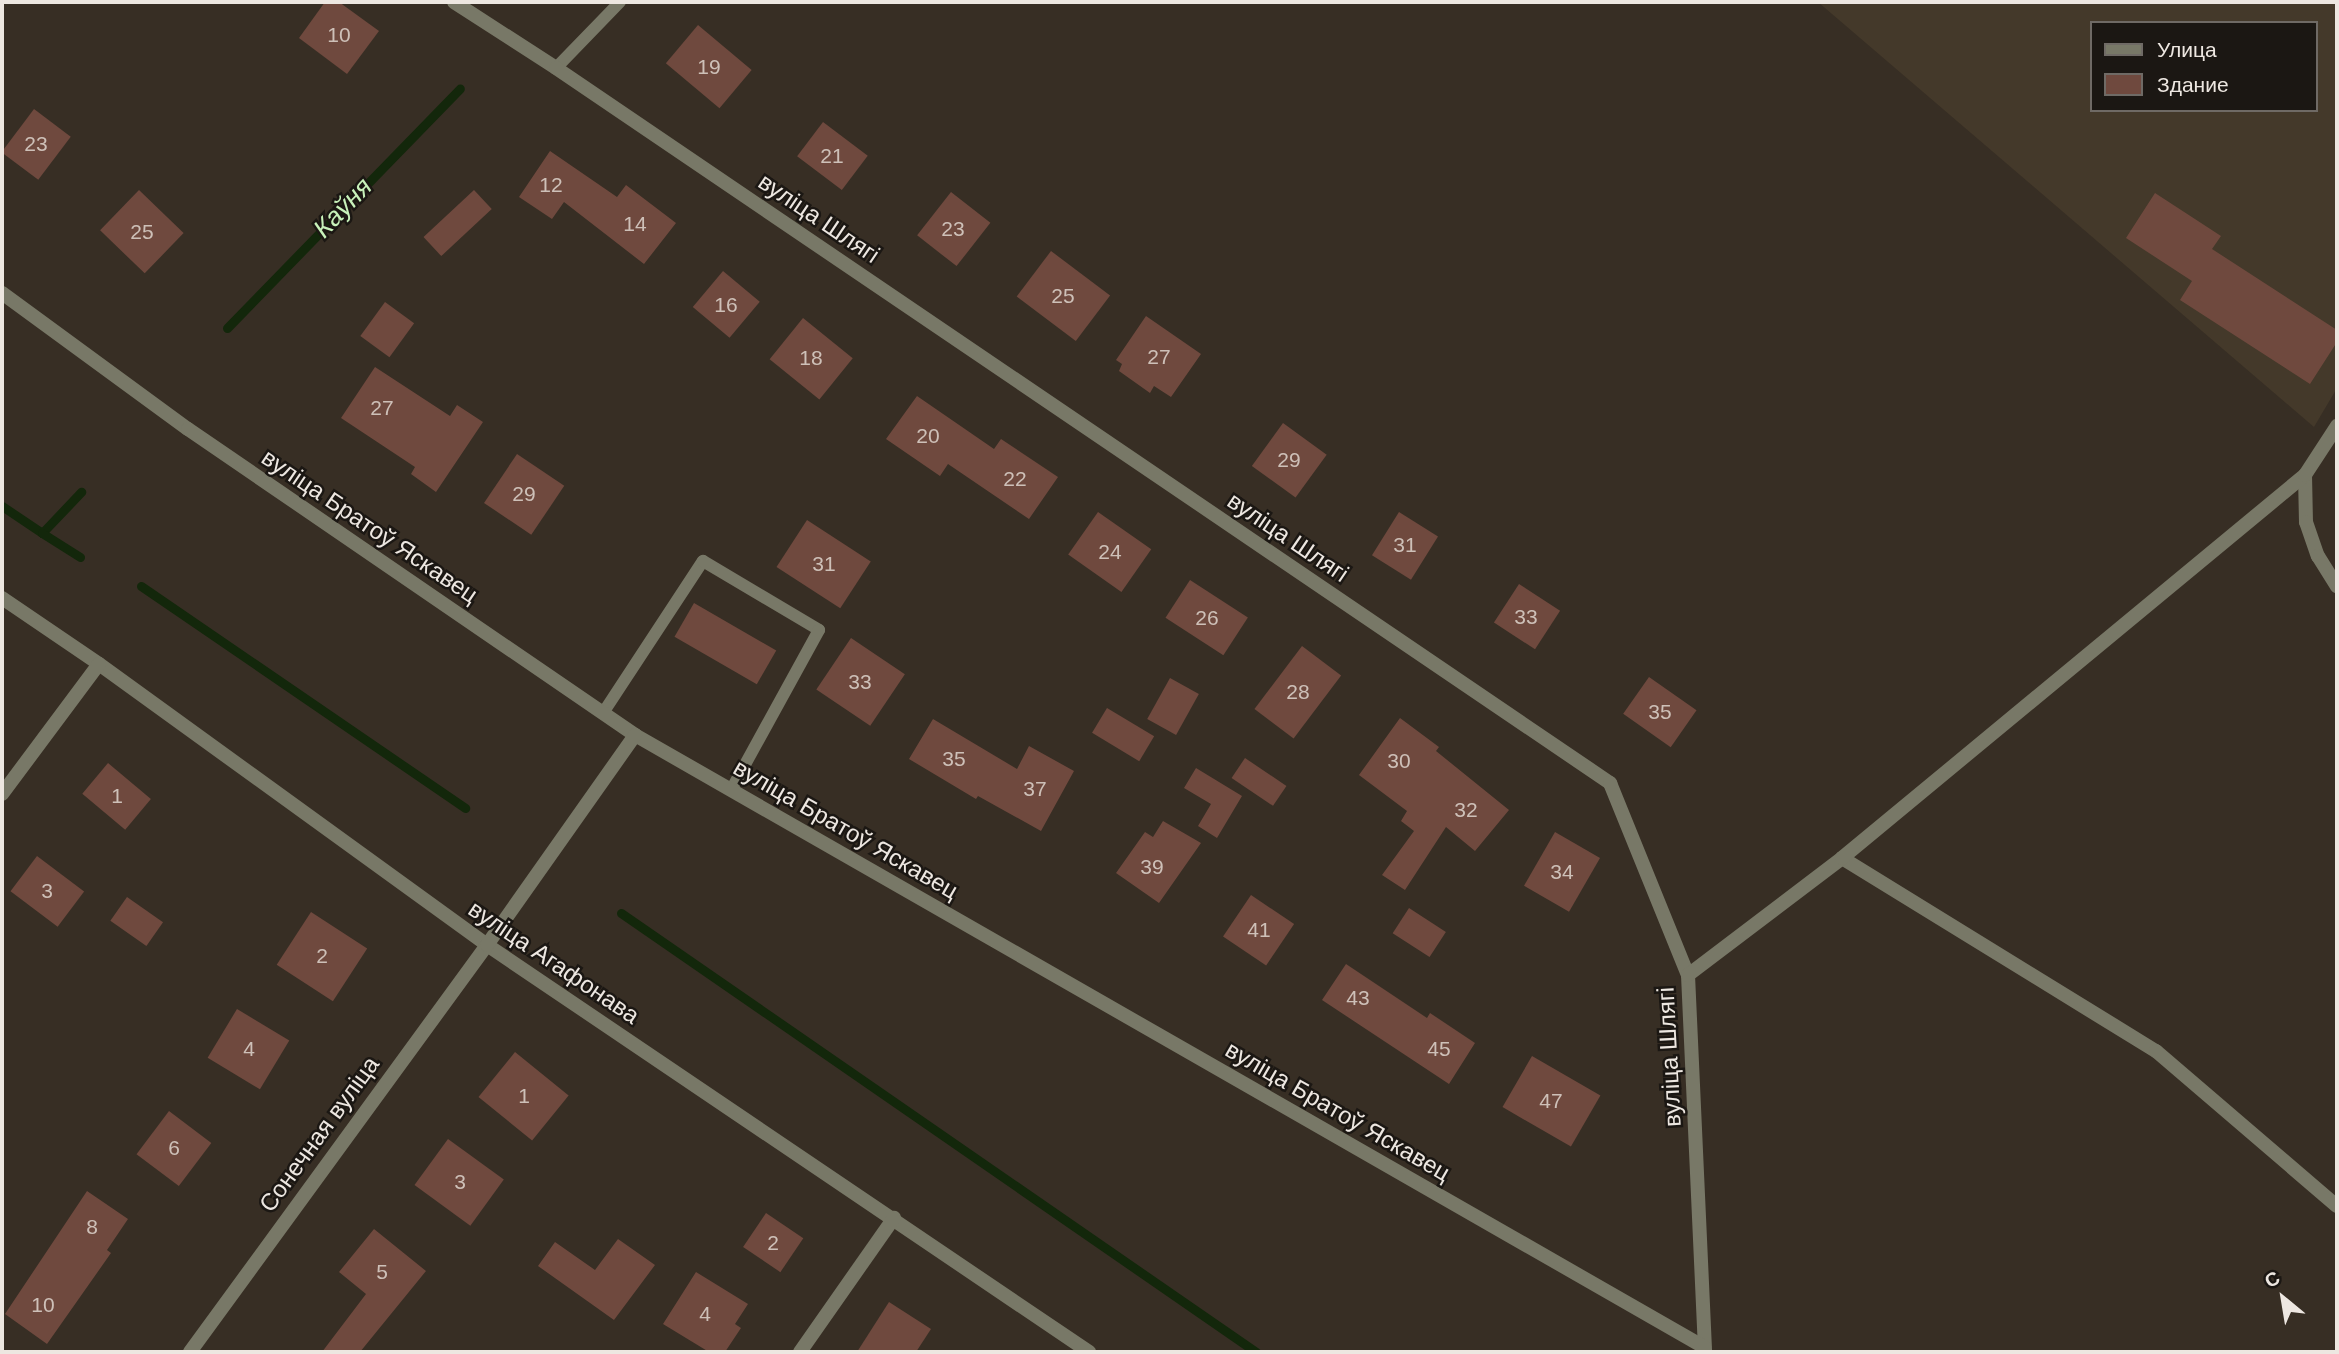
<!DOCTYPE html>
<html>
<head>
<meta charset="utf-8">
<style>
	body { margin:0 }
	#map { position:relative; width:2339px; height:1354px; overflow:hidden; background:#372e24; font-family:Arial,sans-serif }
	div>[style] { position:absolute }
	.built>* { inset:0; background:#44392a }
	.stream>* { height:9px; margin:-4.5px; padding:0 4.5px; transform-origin:4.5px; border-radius:4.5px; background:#13270b }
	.building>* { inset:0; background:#6f493e; transform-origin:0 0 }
	.service>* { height:12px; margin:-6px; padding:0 6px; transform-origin:6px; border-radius:6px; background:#787867 }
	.minor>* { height:14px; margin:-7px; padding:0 7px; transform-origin:7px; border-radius:7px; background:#787867 }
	span { translate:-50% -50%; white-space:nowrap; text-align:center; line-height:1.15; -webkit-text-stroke:5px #1b1713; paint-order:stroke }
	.number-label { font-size:21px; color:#cec0b8 }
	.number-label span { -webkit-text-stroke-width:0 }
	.street-label { font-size:24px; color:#ede7e1 }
	.water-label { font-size:26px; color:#c8f2ba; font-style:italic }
	.frame { position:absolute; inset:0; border:4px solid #ede7e1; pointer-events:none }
	.legend { position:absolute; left:2090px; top:21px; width:228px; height:91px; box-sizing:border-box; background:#1b1713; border:2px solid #6f6a65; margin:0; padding:9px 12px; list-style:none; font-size:21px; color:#ede7e1 }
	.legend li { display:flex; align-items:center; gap:14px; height:35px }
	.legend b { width:35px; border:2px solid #6f6a65 }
	.north { position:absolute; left:2248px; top:1263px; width:70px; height:70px; -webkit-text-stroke:5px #1b1713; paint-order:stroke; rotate:330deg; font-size:19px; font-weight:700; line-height:28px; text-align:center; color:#ede7e1 }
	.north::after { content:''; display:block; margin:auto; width:24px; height:32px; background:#ede7e1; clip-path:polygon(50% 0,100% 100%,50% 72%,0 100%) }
</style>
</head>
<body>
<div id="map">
	<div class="built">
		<i style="clip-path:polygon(evenodd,1818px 2px,2337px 2px,2337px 388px,2314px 427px,1818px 2px,2092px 23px,2316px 23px,2316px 110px,2092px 110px,2092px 23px)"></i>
	</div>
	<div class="stream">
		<i style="left:227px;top:328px;width:334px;rotate:-45.8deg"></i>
		<i style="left:2px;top:506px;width:48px;rotate:34deg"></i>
		<i style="left:42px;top:533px;width:57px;rotate:-46.4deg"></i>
		<i style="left:42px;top:533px;width:45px;rotate:32.3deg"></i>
		<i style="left:141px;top:586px;width:393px;rotate:34.4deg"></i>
		<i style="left:621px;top:913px;width:772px;rotate:34.66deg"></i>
	</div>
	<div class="building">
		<i style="clip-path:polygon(325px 2px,339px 2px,379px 31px,347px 74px,299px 38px)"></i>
		<i style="left:698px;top:25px;width:70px;height:50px;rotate:40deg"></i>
		<i style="left:34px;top:109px;width:46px;height:54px;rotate:37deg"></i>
		<i style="left:823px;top:122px;width:56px;height:43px;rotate:37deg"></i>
		<i style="clip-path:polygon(550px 151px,617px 197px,626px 185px,676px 223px,644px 264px,564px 202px,552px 219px,519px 197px)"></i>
		<i style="left:139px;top:190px;width:62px;height:56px;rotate:44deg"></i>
		<i style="left:474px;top:190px;width:26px;height:69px;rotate:47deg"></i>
		<i style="left:951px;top:192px;width:50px;height:55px;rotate:38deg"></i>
		<i style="clip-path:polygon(2155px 193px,2221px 236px,2212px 249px,2337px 330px,2337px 342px,2310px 384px,2180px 300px,2192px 281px,2126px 238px)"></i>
		<i style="left:1051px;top:251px;width:74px;height:57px;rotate:37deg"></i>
		<i style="left:723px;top:271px;width:48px;height:47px;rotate:40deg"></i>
		<i style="left:385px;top:302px;width:36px;height:42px;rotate:36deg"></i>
		<i style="clip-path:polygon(1146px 316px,1201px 354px,1171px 397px,1154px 386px,1150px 393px,1119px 371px,1122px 364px,1116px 360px)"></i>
		<i style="left:803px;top:318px;width:64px;height:53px;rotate:39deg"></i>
		<i style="clip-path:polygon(375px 367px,450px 416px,457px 405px,483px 422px,436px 492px,411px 474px,415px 467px,341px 418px)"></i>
		<i style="clip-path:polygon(917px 396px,994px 449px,1001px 439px,1058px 477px,1029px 519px,948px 464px,940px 476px,886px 439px)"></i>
		<i style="left:1283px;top:423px;width:54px;height:53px;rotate:36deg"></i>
		<i style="left:517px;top:454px;width:57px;height:59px;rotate:34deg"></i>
		<i style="left:1098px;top:512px;width:65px;height:52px;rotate:35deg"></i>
		<i style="left:1399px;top:512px;width:46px;height:51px;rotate:32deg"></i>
		<i style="left:807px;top:520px;width:76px;height:56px;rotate:33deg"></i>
		<i style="left:1190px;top:580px;width:69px;height:45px;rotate:33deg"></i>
		<i style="left:1519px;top:584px;width:49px;height:46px;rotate:33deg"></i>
		<i style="left:694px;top:603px;width:95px;height:39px;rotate:30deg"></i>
		<i style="left:851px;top:638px;width:65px;height:62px;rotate:34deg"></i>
		<i style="left:1302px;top:646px;width:49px;height:79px;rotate:37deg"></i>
		<i style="left:1649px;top:677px;width:58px;height:45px;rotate:35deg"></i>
		<i style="left:1170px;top:678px;width:33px;height:47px;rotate:29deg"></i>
		<i style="left:1107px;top:708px;width:55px;height:29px;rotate:31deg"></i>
		<i style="clip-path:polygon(1400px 718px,1439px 747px,1436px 751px,1509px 810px,1475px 851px,1446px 827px,1405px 890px,1382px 875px,1414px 831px,1401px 821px,1407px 811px,1359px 775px)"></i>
		<i style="clip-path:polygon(933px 719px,1017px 769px,1029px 746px,1074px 771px,1041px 831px,978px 796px,976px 799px,909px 759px)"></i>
		<i style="left:1245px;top:758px;width:50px;height:24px;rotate:34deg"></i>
		<i style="left:108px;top:763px;width:56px;height:40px;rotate:40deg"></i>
		<i style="clip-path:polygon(1196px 768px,1242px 796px,1217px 838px,1198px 826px,1211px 804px,1184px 788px)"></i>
		<i style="clip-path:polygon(1163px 821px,1201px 843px,1159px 903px,1116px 873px,1145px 832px,1153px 837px)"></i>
		<i style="left:1555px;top:832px;width:52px;height:62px;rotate:30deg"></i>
		<i style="left:37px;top:856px;width:59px;height:44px;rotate:37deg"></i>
		<i style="left:1251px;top:895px;width:52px;height:50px;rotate:34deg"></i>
		<i style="left:127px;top:897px;width:44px;height:29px;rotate:35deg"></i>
		<i style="left:1409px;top:908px;width:44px;height:30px;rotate:33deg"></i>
		<i style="left:311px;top:912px;width:67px;height:63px;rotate:33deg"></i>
		<i style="clip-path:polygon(1346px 964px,1427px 1018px,1430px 1013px,1475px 1043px,1449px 1084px,1322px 1000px)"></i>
		<i style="left:237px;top:1009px;width:61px;height:57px;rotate:31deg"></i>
		<i style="left:515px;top:1052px;width:69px;height:58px;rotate:39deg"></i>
		<i style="left:1532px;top:1056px;width:79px;height:59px;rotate:30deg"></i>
		<i style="left:169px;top:1111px;width:53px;height:54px;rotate:37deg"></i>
		<i style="left:448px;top:1139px;width:69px;height:57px;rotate:36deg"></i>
		<i style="clip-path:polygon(87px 1191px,128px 1219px,107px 1250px,111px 1253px,47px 1344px,5px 1314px)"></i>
		<i style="left:766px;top:1213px;width:45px;height:41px;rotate:34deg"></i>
		<i style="clip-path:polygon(374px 1229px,426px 1271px,360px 1352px,322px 1352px,366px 1294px,339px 1272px)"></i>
		<i style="clip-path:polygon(618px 1239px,655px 1265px,614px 1320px,538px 1266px,555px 1242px,595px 1270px)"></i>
		<i style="clip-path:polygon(696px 1272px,748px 1304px,735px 1324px,741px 1328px,725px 1352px,709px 1352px,663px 1324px)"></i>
		<i style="clip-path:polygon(889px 1302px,931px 1329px,916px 1352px,857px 1352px)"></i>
	</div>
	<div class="service">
		<i style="left:556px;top:68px;width:92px;rotate:-45.9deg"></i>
		<i style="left:603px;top:713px;width:182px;rotate:-56.7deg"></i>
		<i style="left:703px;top:561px;width:135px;rotate:30.7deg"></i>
		<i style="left:819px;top:630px;width:183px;rotate:118.8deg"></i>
	</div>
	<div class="minor">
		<i style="left:454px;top:2px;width:121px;rotate:32.9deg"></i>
		<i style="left:556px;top:68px;width:1274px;rotate:34.15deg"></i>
		<i style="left:1610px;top:783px;width:207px;rotate:67.9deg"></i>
		<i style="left:1688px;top:975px;width:377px;rotate:87.4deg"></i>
		<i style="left:2px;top:293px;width:230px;rotate:36.2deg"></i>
		<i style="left:188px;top:429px;width:542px;rotate:34.39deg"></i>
		<i style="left:635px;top:735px;width:1232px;rotate:29.79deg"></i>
		<i style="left:2305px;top:475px;width:47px;rotate:88.8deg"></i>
		<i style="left:2306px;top:522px;width:36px;rotate:71deg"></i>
		<i style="left:2318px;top:556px;width:36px;rotate:58deg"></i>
		<i style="left:2px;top:598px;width:117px;rotate:34.2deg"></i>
		<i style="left:99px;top:664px;width:479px;rotate:35.9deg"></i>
		<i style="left:487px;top:945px;width:727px;rotate:34.06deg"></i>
		<i style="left:2px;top:794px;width:162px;rotate:-53.3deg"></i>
		<i style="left:1842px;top:858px;width:369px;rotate:31.6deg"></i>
		<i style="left:2156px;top:1051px;width:238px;rotate:40.6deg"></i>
		<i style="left:1688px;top:975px;width:193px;rotate:-37.2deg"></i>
		<i style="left:1842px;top:858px;width:601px;rotate:-39.6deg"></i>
		<i style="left:2305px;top:475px;width:59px;rotate:-56.9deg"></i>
		<i style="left:190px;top:1352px;width:504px;rotate:-53.88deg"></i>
		<i style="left:487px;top:945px;width:257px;rotate:-54.8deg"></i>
		<i style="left:800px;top:1352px;width:164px;rotate:-55deg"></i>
	</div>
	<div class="number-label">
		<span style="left:339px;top:35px">10</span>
		<span style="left:709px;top:67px">19</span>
		<span style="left:36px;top:144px">23</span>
		<span style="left:832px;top:156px">21</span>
		<span style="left:551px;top:185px">12</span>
		<span style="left:635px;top:224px">14</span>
		<span style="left:953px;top:229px">23</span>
		<span style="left:142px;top:232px">25</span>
		<span style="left:1063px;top:296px">25</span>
		<span style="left:726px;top:305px">16</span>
		<span style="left:1159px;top:357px">27</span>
		<span style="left:811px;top:358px">18</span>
		<span style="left:382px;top:408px">27</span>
		<span style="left:928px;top:436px">20</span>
		<span style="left:1289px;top:460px">29</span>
		<span style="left:1015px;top:479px">22</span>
		<span style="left:524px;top:494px">29</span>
		<span style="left:1405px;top:545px">31</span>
		<span style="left:1110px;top:552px">24</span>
		<span style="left:824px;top:564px">31</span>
		<span style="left:1526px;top:617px">33</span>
		<span style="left:1207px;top:618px">26</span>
		<span style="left:860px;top:682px">33</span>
		<span style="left:1298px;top:692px">28</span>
		<span style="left:1660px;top:712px">35</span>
		<span style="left:954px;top:759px">35</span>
		<span style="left:1399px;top:761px">30</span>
		<span style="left:1035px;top:789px">37</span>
		<span style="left:117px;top:796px">1</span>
		<span style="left:1466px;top:810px">32</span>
		<span style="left:1152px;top:867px">39</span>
		<span style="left:1562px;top:872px">34</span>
		<span style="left:47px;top:891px">3</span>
		<span style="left:1259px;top:930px">41</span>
		<span style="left:322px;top:956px">2</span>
		<span style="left:1358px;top:998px">43</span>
		<span style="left:249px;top:1049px">4</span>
		<span style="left:1439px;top:1049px">45</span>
		<span style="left:524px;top:1096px">1</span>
		<span style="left:1551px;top:1101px">47</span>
		<span style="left:174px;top:1148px">6</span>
		<span style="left:460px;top:1182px">3</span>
		<span style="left:92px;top:1227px">8</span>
		<span style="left:773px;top:1243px">2</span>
		<span style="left:382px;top:1272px">5</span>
		<span style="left:43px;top:1305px">10</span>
		<span style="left:705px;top:1314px">4</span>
	</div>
	<div class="street-label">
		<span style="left:819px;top:218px;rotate:34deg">вуліца Шлягі</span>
		<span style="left:370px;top:526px;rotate:34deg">вуліца Братоў Яскавец</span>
		<span style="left:1288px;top:537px;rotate:34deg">вуліца Шлягі</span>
		<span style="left:846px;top:829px;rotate:30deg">вуліца Братоў Яскавец</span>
		<span style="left:554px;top:962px;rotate:34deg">вуліца Агафонава</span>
		<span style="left:1669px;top:1057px;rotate:-93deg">вуліца Шлягі</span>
		<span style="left:1338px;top:1111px;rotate:30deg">вуліца Братоў Яскавец</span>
		<span style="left:319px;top:1134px;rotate:-54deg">Сонечная вуліца</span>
	</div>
	<div class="water-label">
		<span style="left:343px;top:208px;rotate:-46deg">Каўня</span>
	</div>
	<div class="frame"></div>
	<ul class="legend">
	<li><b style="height:9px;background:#787867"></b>Улица</li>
	<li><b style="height:19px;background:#6f493e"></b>Здание</li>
	</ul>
	<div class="north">С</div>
</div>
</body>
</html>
